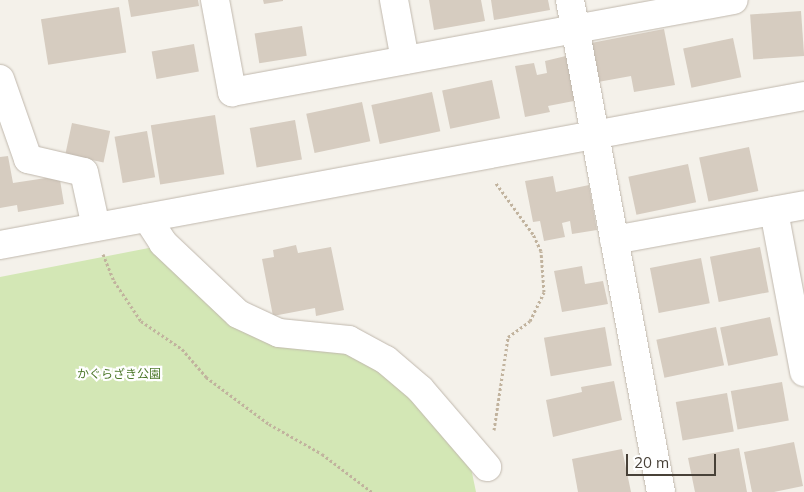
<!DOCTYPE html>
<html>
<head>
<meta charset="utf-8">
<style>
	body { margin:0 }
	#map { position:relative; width:804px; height:492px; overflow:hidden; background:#f4f1ea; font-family:Mulish,"Noto Sans JP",sans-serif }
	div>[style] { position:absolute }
	.green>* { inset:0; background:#d3e7b5 }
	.building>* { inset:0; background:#d6ccc0; transform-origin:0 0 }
	.path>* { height:3px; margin-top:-1.5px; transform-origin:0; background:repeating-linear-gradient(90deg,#c1b39e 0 2.5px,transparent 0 5px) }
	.roads { filter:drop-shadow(0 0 1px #c0b8ad) drop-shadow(0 0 1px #c0b8ad) }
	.minor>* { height:28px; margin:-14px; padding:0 14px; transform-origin:14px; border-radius:14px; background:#fff }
	.tertiary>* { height:28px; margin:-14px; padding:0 14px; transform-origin:14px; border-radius:14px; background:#fff }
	span { translate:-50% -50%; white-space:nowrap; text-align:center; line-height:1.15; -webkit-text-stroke:4.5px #fff; paint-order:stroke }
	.park-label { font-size:12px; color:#4e792c }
	.scale { position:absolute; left:626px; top:454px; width:90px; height:22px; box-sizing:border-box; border:2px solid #484138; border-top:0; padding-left:6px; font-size:15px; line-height:18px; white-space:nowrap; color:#484138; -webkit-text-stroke:4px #fff; paint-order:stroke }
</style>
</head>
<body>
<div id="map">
	<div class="green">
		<i style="clip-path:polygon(159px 246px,209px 298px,348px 350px,379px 367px,421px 403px,470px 463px,476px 492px,0 492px,0 277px)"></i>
	</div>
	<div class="building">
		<i style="clip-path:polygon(128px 0,198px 0,199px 6px,131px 17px)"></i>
		<i style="clip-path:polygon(263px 0,283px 0,283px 1px,264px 4px)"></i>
		<i style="clip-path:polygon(429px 0,481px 0,485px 21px,434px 30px)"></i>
		<i style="clip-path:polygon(491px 0,548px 0,550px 10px,494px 20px)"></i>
		<i style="left:119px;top:7px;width:46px;height:79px;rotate:81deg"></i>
		<i style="left:801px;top:11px;width:45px;height:51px;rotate:86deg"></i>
		<i style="left:302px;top:26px;width:30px;height:48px;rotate:81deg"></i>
		<i style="clip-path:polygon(664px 29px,675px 85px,634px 92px,631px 76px,598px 82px,591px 43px)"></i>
		<i style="left:733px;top:38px;width:40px;height:51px;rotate:78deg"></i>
		<i style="left:194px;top:44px;width:28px;height:43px;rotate:80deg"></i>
		<i style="clip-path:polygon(570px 55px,579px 100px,548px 106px,550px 112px,525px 117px,515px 66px,534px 63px,537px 75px,547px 73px,545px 61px)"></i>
		<i style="left:492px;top:80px;width:39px;height:51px;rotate:78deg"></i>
		<i style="left:432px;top:92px;width:40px;height:62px;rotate:78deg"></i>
		<i style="left:362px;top:102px;width:40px;height:57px;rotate:78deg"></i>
		<i style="left:215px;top:115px;width:60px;height:65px;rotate:81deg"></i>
		<i style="left:295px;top:120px;width:40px;height:46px;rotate:80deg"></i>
		<i style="left:72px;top:123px;width:39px;height:32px;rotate:12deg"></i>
		<i style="left:147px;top:131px;width:47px;height:33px;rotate:80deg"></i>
		<i style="left:749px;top:147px;width:45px;height:51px;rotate:78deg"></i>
		<i style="clip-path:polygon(8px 156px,13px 183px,46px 178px,60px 180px,64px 204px,18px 212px,17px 205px,0 208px,0 157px)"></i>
		<i style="left:688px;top:164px;width:39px;height:61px;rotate:78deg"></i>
		<i style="clip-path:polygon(553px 176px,556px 192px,589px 185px,597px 230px,572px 234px,570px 221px,562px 223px,565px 237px,544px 241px,540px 221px,533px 222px,525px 181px)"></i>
		<i style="clip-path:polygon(296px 245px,298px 253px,331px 247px,344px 310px,316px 316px,315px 308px,273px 316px,262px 259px,274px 257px,273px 250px)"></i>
		<i style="left:760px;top:247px;width:46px;height:51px;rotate:79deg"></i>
		<i style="left:701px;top:258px;width:46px;height:52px;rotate:79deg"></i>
		<i style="clip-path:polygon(582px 266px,585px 284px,603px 281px,608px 304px,562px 312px,554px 271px)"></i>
		<i style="left:770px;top:317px;width:39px;height:51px;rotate:78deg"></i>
		<i style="left:605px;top:327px;width:39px;height:62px;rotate:80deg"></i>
		<i style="left:716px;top:327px;width:39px;height:61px;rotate:78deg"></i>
		<i style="clip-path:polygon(614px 381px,622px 420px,553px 437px,546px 400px,582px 392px,581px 387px)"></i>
		<i style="left:782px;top:382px;width:39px;height:52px;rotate:80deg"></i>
		<i style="left:727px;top:393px;width:39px;height:52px;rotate:80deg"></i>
		<i style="clip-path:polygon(794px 442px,803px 486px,774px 492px,752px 492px,744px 452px)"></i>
		<i style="clip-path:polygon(739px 448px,747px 492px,695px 492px,688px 458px)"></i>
		<i style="clip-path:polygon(622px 449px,631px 492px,578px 492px,572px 459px)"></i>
	</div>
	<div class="path">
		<i style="left:103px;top:254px;width:29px;rotate:68deg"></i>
		<i style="left:114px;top:281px;width:48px;rotate:56deg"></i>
		<i style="left:141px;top:321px;width:50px;rotate:34.3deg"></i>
		<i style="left:182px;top:349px;width:37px;rotate:49deg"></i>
		<i style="left:206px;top:377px;width:79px;rotate:36.7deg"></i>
		<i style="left:269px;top:424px;width:61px;rotate:29.5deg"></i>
		<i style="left:322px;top:454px;width:63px;rotate:37.2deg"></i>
		<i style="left:494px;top:430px;width:94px;rotate:-81.4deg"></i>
		<i style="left:508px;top:337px;width:27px;rotate:-36deg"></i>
		<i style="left:530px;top:321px;width:32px;rotate:-64deg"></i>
		<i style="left:544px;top:292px;width:41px;rotate:-94.2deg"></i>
		<i style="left:541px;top:251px;width:19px;rotate:-115deg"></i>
		<i style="left:533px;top:234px;width:63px;rotate:-126deg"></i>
	</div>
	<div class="roads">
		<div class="minor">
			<i style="left:215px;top:0;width:94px;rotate:79.5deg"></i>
			<i style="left:232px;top:92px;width:510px;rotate:-10.39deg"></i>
			<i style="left:394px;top:0;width:61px;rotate:79.6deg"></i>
			<i style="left:570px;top:0;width:500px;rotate:79.52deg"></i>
			<i style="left:0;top:79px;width:85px;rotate:70.7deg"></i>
			<i style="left:28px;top:159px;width:57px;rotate:13.1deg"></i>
			<i style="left:84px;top:172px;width:56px;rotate:77.7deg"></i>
			<i style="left:774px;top:211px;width:164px;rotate:79.4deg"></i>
			<i style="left:147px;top:218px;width:30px;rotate:57deg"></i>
			<i style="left:163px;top:243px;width:103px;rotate:43.4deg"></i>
			<i style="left:238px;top:314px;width:45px;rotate:24.9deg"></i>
			<i style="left:279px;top:333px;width:70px;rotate:5.7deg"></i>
			<i style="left:349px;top:340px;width:42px;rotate:28.4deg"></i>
			<i style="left:386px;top:360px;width:45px;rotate:40.5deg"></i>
			<i style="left:420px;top:389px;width:103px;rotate:49.3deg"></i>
			<i style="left:614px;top:240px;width:193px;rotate:-10.4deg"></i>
		</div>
		<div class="tertiary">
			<i style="left:0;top:245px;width:818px;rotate:-10.5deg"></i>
		</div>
	</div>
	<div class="park-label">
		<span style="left:119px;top:374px">かぐらざき公園</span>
	</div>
	<div class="scale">20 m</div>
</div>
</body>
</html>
